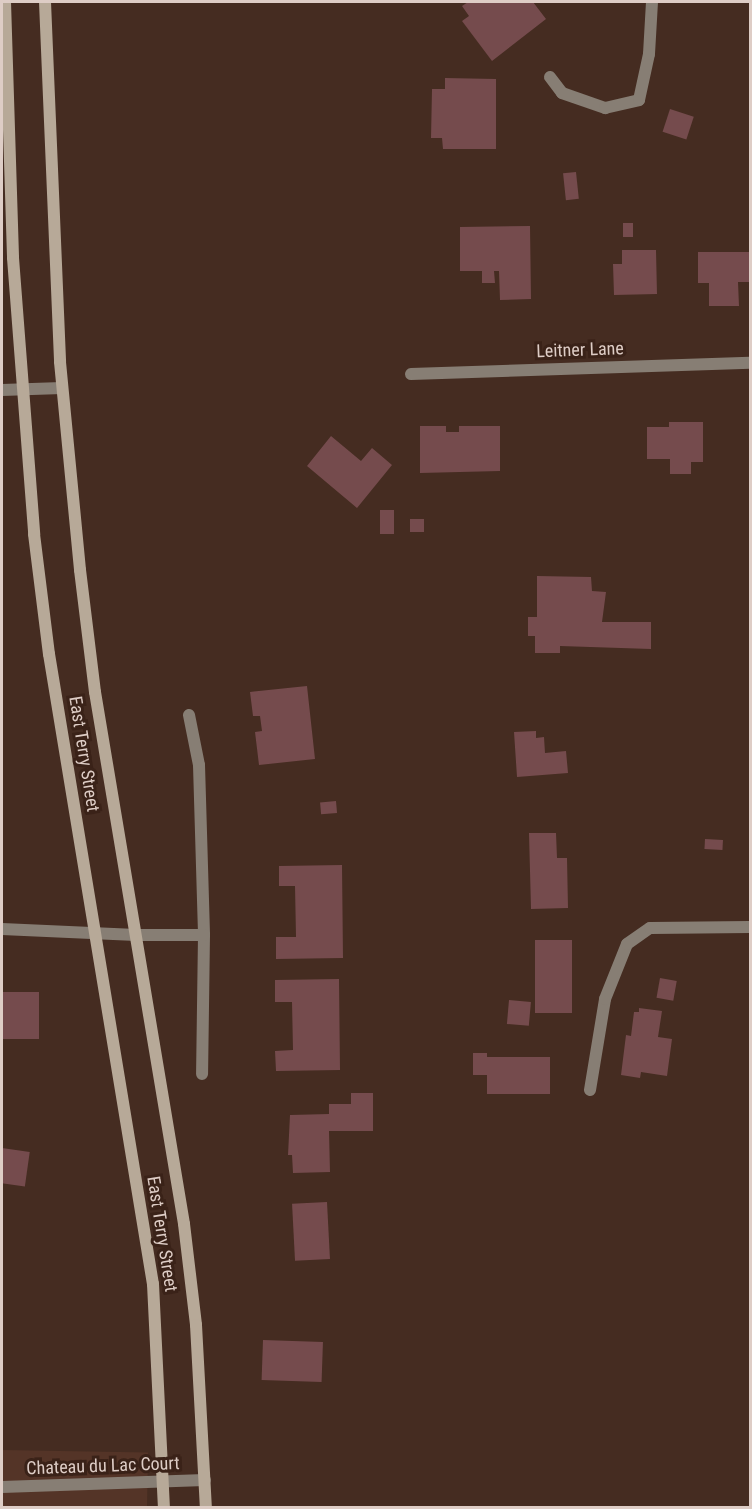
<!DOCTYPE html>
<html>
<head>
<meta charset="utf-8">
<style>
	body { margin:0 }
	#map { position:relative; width:752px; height:1509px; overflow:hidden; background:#452c21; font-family:"Roboto Condensed",sans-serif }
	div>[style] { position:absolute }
	.built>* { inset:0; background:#543427; transform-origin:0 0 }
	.building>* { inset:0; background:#754b4d; transform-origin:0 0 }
	.lane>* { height:12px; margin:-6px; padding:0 6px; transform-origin:6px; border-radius:6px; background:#877e74 }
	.street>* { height:12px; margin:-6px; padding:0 6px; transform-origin:6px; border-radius:6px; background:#877e74 }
	.secondary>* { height:12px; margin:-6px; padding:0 6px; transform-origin:6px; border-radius:6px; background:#b7a998 }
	span { translate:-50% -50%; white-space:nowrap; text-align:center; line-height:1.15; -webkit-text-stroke:6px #3a2218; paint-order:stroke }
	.street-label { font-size:18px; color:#decdc6 }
	.frame { position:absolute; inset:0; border:3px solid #decdc6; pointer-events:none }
</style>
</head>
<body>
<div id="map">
	<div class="built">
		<i style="left:2px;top:1450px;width:146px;height:58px;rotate:1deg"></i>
	</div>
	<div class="building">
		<i style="clip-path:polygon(468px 2px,533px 2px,546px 19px,492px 61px,462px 21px,469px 16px,462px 6px)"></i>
		<i style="clip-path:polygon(445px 78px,496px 79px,496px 149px,443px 149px,442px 138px,431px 138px,432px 89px,445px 89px)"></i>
		<i style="left:670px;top:109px;width:25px;height:24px;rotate:18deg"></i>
		<i style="left:576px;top:172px;width:27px;height:13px;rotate:84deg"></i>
		<i style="left:633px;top:223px;width:14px;height:10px;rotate:90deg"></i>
		<i style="clip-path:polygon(530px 226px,531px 299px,500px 300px,499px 271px,494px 271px,495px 283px,482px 283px,482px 271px,460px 271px,460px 227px)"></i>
		<i style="clip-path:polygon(622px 250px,656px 250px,657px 294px,614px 295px,613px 264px,622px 264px)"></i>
		<i style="clip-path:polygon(698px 252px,750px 252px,750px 282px,738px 282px,739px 306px,709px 306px,709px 283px,698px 283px)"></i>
		<i style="clip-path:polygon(669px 422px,703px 422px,703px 462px,691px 462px,691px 474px,670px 474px,670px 459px,647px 459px,647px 427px,669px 427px)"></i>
		<i style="clip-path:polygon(420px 426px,446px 426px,446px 432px,459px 432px,459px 426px,500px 426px,500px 471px,420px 473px)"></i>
		<i style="clip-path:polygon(331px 436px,361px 461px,372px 448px,392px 465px,357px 508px,307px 466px)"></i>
		<i style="left:394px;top:510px;width:24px;height:14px;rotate:90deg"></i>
		<i style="left:410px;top:519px;width:14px;height:13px"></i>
		<i style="clip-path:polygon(537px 576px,591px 577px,592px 591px,606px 592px,602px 622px,651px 622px,651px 649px,560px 646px,560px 653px,535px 653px,535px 636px,528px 636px,528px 617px,537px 617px)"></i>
		<i style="clip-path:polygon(307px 686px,315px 759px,259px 765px,255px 732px,262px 731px,260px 716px,253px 716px,250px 692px)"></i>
		<i style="clip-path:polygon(536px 731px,536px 738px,544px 737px,545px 753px,566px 751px,568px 773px,517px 777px,514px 732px)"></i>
		<i style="left:336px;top:801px;width:12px;height:16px;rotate:85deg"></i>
		<i style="clip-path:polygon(529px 833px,556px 833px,557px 858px,567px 858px,568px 908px,531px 909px)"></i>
		<i style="left:705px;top:839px;width:18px;height:10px;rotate:3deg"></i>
		<i style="clip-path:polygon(342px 865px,343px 958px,276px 959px,276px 937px,296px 937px,295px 886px,279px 886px,279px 866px)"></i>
		<i style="left:535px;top:940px;width:37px;height:73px"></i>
		<i style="left:660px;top:978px;width:17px;height:20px;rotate:10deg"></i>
		<i style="clip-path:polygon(339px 979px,340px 1070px,276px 1071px,275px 1051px,293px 1050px,292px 1002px,275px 1002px,275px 980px)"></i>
		<i style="left:2px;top:992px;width:37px;height:47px"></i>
		<i style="left:509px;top:1000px;width:22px;height:24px;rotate:5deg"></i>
		<i style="clip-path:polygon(639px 1008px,662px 1011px,658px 1037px,672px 1039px,667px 1076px,641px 1072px,640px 1078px,621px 1075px,626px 1035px,631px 1036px,634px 1012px,639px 1012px)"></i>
		<i style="clip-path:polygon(473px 1053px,487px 1053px,487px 1057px,550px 1057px,550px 1094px,487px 1094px,487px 1075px,473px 1075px)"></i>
		<i style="clip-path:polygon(351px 1093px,373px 1093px,373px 1131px,329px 1131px,330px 1172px,293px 1173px,292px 1155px,288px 1155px,290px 1115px,329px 1114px,329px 1104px,351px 1104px)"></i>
		<i style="left:2px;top:1148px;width:28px;height:35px;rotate:8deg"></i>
		<i style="left:327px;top:1202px;width:57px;height:35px;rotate:87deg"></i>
		<i style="left:263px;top:1340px;width:60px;height:40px;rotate:2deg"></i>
	</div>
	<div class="lane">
		<i style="left:189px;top:715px;width:51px;rotate:78.7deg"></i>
		<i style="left:199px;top:765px;width:170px;rotate:88.3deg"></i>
		<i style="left:204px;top:935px;width:139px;rotate:90.8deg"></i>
		<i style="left:136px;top:935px;width:68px"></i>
	</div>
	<div class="street">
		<i style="left:550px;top:77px;width:20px;rotate:53deg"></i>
		<i style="left:562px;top:93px;width:46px;rotate:19.2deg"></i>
		<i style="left:605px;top:108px;width:35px;rotate:-13deg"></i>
		<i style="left:639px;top:100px;width:47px;rotate:-77.7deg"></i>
		<i style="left:649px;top:54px;width:52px;rotate:-86.7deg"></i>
		<i style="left:411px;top:374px;width:339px;rotate:-1.9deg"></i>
		<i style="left:2px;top:390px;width:60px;rotate:-1.9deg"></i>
		<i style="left:2px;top:929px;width:134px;rotate:2.6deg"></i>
		<i style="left:590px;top:1090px;width:92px;rotate:-80.6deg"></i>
		<i style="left:605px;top:999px;width:59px;rotate:-68.2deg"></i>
		<i style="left:627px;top:944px;width:28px;rotate:-35deg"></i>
		<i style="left:650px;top:928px;width:100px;rotate:-0.6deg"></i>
		<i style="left:2px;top:1487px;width:203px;rotate:-2deg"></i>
	</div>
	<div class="secondary">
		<i style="left:5px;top:2px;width:256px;rotate:88.2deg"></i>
		<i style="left:13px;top:258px;width:277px;rotate:85.6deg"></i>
		<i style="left:34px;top:534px;width:121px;rotate:82.9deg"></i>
		<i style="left:49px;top:654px;width:639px;rotate:80.63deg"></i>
		<i style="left:153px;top:1284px;width:224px;rotate:87.2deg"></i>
		<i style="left:45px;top:2px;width:360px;rotate:87.6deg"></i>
		<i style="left:60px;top:362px;width:209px;rotate:84.5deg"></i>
		<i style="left:80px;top:570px;width:123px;rotate:83deg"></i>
		<i style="left:95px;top:692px;width:539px;rotate:80.5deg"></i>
		<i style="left:184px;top:1224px;width:102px;rotate:83.2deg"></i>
		<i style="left:196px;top:1325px;width:183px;rotate:86.9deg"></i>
	</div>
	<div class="street-label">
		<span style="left:580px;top:350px;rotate:-2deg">Leitner Lane</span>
		<span style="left:84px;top:754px;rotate:81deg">East Terry Street</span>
		<span style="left:162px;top:1234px;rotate:81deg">East Terry Street</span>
		<span style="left:103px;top:1466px;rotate:-2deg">Chateau du Lac Court</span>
	</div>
	<div class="frame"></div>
</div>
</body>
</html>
